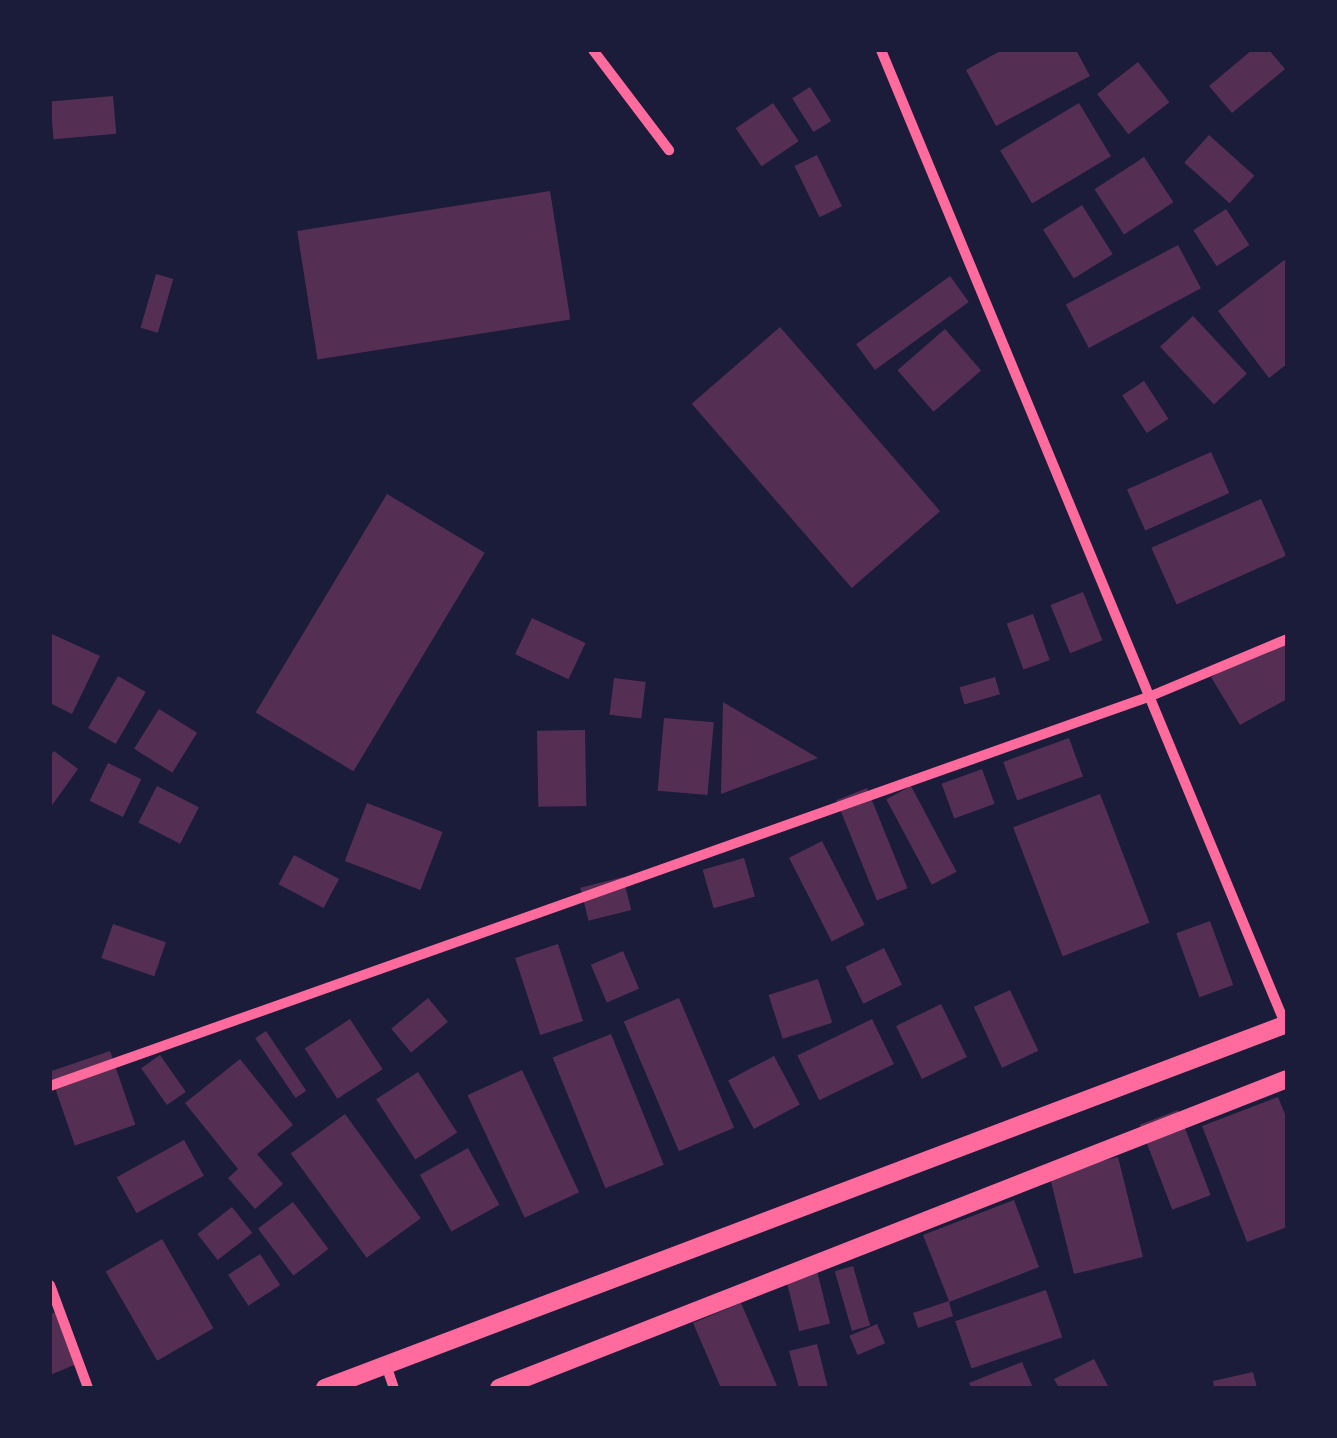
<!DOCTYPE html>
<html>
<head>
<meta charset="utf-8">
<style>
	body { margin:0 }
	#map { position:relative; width:1337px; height:1438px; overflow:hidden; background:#1b1b3a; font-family:Raleway,sans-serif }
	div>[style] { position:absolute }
	.building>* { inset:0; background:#542f53; transform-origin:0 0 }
	.minor>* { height:10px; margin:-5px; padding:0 5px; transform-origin:5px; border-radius:5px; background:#ff6b9d }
	.tertiary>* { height:18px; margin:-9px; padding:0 9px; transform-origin:9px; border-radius:9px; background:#ff6b9d }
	span { translate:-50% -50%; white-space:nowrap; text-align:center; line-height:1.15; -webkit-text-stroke:9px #1b1b3a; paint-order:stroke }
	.frame { position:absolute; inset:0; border:52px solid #1b1b3a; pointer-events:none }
</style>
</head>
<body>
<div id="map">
	<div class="building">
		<i style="clip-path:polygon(1002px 50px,1076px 50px,1090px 76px,996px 126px,966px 70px)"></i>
		<i style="clip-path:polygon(1252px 50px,1269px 50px,1285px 69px,1232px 113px,1209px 86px)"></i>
		<i style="left:1138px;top:62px;width:51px;height:52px;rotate:52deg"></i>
		<i style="left:810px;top:87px;width:40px;height:21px;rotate:58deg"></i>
		<i style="left:113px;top:96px;width:38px;height:63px;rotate:85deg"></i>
		<i style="left:773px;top:103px;width:46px;height:45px;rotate:56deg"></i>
		<i style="left:1079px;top:103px;width:62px;height:92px;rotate:59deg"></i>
		<i style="left:1209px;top:135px;width:61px;height:37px;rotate:42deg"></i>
		<i style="left:817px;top:155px;width:57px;height:25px;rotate:64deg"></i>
		<i style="left:1144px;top:157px;width:54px;height:59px;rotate:57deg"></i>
		<i style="left:550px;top:191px;width:130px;height:256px;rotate:81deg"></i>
		<i style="left:1082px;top:205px;width:58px;height:46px;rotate:58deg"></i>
		<i style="left:1226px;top:209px;width:43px;height:39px;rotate:57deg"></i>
		<i style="left:1178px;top:245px;width:49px;height:127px;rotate:62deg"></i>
		<i style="clip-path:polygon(1287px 258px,1287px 364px,1269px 378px,1218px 311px)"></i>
		<i style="left:156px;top:274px;width:18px;height:56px;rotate:16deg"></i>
		<i style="left:950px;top:276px;width:32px;height:116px;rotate:54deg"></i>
		<i style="left:1193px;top:316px;width:79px;height:45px;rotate:47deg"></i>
		<i style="left:780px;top:327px;width:244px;height:117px;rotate:49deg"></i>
		<i style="left:945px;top:329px;width:55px;height:63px;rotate:49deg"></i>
		<i style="left:1144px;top:381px;width:45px;height:26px;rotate:57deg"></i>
		<i style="left:1211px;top:452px;width:45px;height:92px;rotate:66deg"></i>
		<i style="left:387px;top:494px;width:114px;height:255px;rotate:31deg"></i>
		<i style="left:1261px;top:499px;width:62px;height:120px;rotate:66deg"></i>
		<i style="left:1083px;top:592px;width:52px;height:35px;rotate:68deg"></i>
		<i style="left:1033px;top:614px;width:49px;height:28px;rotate:70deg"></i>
		<i style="left:532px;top:618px;width:59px;height:40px;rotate:25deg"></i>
		<i style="clip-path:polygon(52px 634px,100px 656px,72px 714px,50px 703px)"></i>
		<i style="clip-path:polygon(1287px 634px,1287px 699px,1240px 725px,1211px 677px)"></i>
		<i style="left:118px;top:676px;width:32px;height:60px;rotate:30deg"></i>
		<i style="left:995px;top:677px;width:18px;height:37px;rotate:74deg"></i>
		<i style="left:614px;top:678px;width:32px;height:37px;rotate:7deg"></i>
		<i style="clip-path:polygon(723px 702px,818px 758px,721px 794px)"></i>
		<i style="left:159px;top:709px;width:45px;height:47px;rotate:32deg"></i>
		<i style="left:664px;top:718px;width:50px;height:73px;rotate:5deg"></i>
		<i style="left:585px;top:730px;width:76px;height:48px;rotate:89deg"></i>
		<i style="left:1069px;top:738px;width:41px;height:70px;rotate:70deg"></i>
		<i style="clip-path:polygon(54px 751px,78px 769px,50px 808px,50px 756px)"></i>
		<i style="left:108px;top:763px;width:37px;height:42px;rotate:26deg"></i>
		<i style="left:982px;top:769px;width:37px;height:43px;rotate:70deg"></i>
		<i style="left:157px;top:786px;width:47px;height:41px;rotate:27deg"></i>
		<i style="left:911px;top:786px;width:97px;height:28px;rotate:62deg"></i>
		<i style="left:867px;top:788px;width:108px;height:33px;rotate:68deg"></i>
		<i style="left:1100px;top:794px;width:138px;height:93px;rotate:69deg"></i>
		<i style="left:367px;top:803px;width:81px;height:62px;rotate:21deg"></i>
		<i style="left:822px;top:841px;width:94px;height:37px;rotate:63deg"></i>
		<i style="left:294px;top:855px;width:51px;height:33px;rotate:28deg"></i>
		<i style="left:744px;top:858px;width:40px;height:43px;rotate:74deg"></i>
		<i style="left:623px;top:877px;width:34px;height:44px;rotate:76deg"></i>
		<i style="left:1210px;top:921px;width:68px;height:36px;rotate:70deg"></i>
		<i style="left:113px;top:924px;width:56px;height:36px;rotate:19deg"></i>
		<i style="left:558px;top:944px;width:81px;height:45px;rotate:72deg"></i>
		<i style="left:884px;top:948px;width:41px;height:43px;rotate:64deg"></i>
		<i style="left:623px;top:951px;width:41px;height:35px;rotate:67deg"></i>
		<i style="left:818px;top:979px;width:46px;height:52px;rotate:72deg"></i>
		<i style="left:1010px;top:990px;width:67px;height:40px;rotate:65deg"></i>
		<i style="left:428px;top:998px;width:31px;height:48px;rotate:50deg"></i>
		<i style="left:679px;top:998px;width:141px;height:60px;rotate:67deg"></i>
		<i style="left:941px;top:1004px;width:59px;height:50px;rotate:64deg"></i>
		<i style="left:350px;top:1019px;width:60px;height:54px;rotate:57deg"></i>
		<i style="left:872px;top:1019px;width:50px;height:83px;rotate:64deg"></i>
		<i style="left:266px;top:1031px;width:72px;height:13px;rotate:56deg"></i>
		<i style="left:611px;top:1034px;width:141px;height:63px;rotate:68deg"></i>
		<i style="left:110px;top:1051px;width:78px;height:64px;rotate:71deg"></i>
		<i style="left:160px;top:1055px;width:45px;height:23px;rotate:55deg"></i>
		<i style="left:774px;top:1056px;width:55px;height:52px;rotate:62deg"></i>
		<i style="clip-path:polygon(240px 1059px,293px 1125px,257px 1154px,283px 1184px,255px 1209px,228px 1178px,238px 1169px,185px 1103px)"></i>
		<i style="left:522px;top:1070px;width:135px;height:60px;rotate:65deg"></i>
		<i style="left:418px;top:1072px;width:72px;height:50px;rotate:57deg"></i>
		<i style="clip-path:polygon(1278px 1097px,1287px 1119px,1287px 1227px,1247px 1242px,1202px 1126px)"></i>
		<i style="left:1178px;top:1110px;width:91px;height:41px;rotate:69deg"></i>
		<i style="left:345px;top:1114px;width:129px;height:67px;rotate:54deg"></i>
		<i style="left:184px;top:1140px;width:41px;height:77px;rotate:61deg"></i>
		<i style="left:468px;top:1148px;width:65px;height:55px;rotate:61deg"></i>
		<i style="left:1118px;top:1157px;width:103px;height:71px;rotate:76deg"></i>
		<i style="clip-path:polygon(1014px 1200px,1039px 1267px,949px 1302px,953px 1316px,918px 1328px,913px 1313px,949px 1301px,923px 1235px)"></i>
		<i style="left:293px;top:1202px;width:59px;height:44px;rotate:53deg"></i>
		<i style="left:232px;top:1207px;width:33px;height:44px;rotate:52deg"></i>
		<i style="left:162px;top:1239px;width:103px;height:65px;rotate:60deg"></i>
		<i style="left:260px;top:1254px;width:37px;height:38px;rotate:57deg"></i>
		<i style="left:853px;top:1266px;width:62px;height:19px;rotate:74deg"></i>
		<i style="left:817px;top:1271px;width:54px;height:32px;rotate:76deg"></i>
		<i style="left:1046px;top:1290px;width:50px;height:96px;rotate:71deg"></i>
		<i style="clip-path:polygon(741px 1303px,777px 1386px,773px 1388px,721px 1388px,693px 1323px)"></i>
		<i style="clip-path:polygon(58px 1311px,79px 1363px,50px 1375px,50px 1314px)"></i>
		<i style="left:877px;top:1324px;width:21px;height:30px;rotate:67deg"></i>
		<i style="clip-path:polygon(817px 1344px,828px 1388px,799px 1388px,789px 1351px)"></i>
		<i style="clip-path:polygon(1094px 1359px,1109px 1388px,1059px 1388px,1054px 1379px)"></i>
		<i style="clip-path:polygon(1022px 1362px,1033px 1388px,971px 1388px,969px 1383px)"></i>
		<i style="clip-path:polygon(1253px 1372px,1257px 1388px,1214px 1388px,1213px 1381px)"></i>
	</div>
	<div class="minor">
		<i style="left:593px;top:50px;width:126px;rotate:52.8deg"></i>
		<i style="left:881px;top:50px;width:1059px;rotate:67.46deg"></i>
		<i style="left:50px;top:1086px;width:1168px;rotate:-19.51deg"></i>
		<i style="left:1151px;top:696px;width:147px;rotate:-22.7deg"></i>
		<i style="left:50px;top:1285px;width:110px;rotate:69.7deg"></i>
		<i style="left:387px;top:1368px;width:21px;rotate:71deg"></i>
	</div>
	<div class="tertiary">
		<i style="left:325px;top:1388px;width:1029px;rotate:-20.73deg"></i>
		<i style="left:499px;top:1388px;width:846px;rotate:-21.41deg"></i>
	</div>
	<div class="frame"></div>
</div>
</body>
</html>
